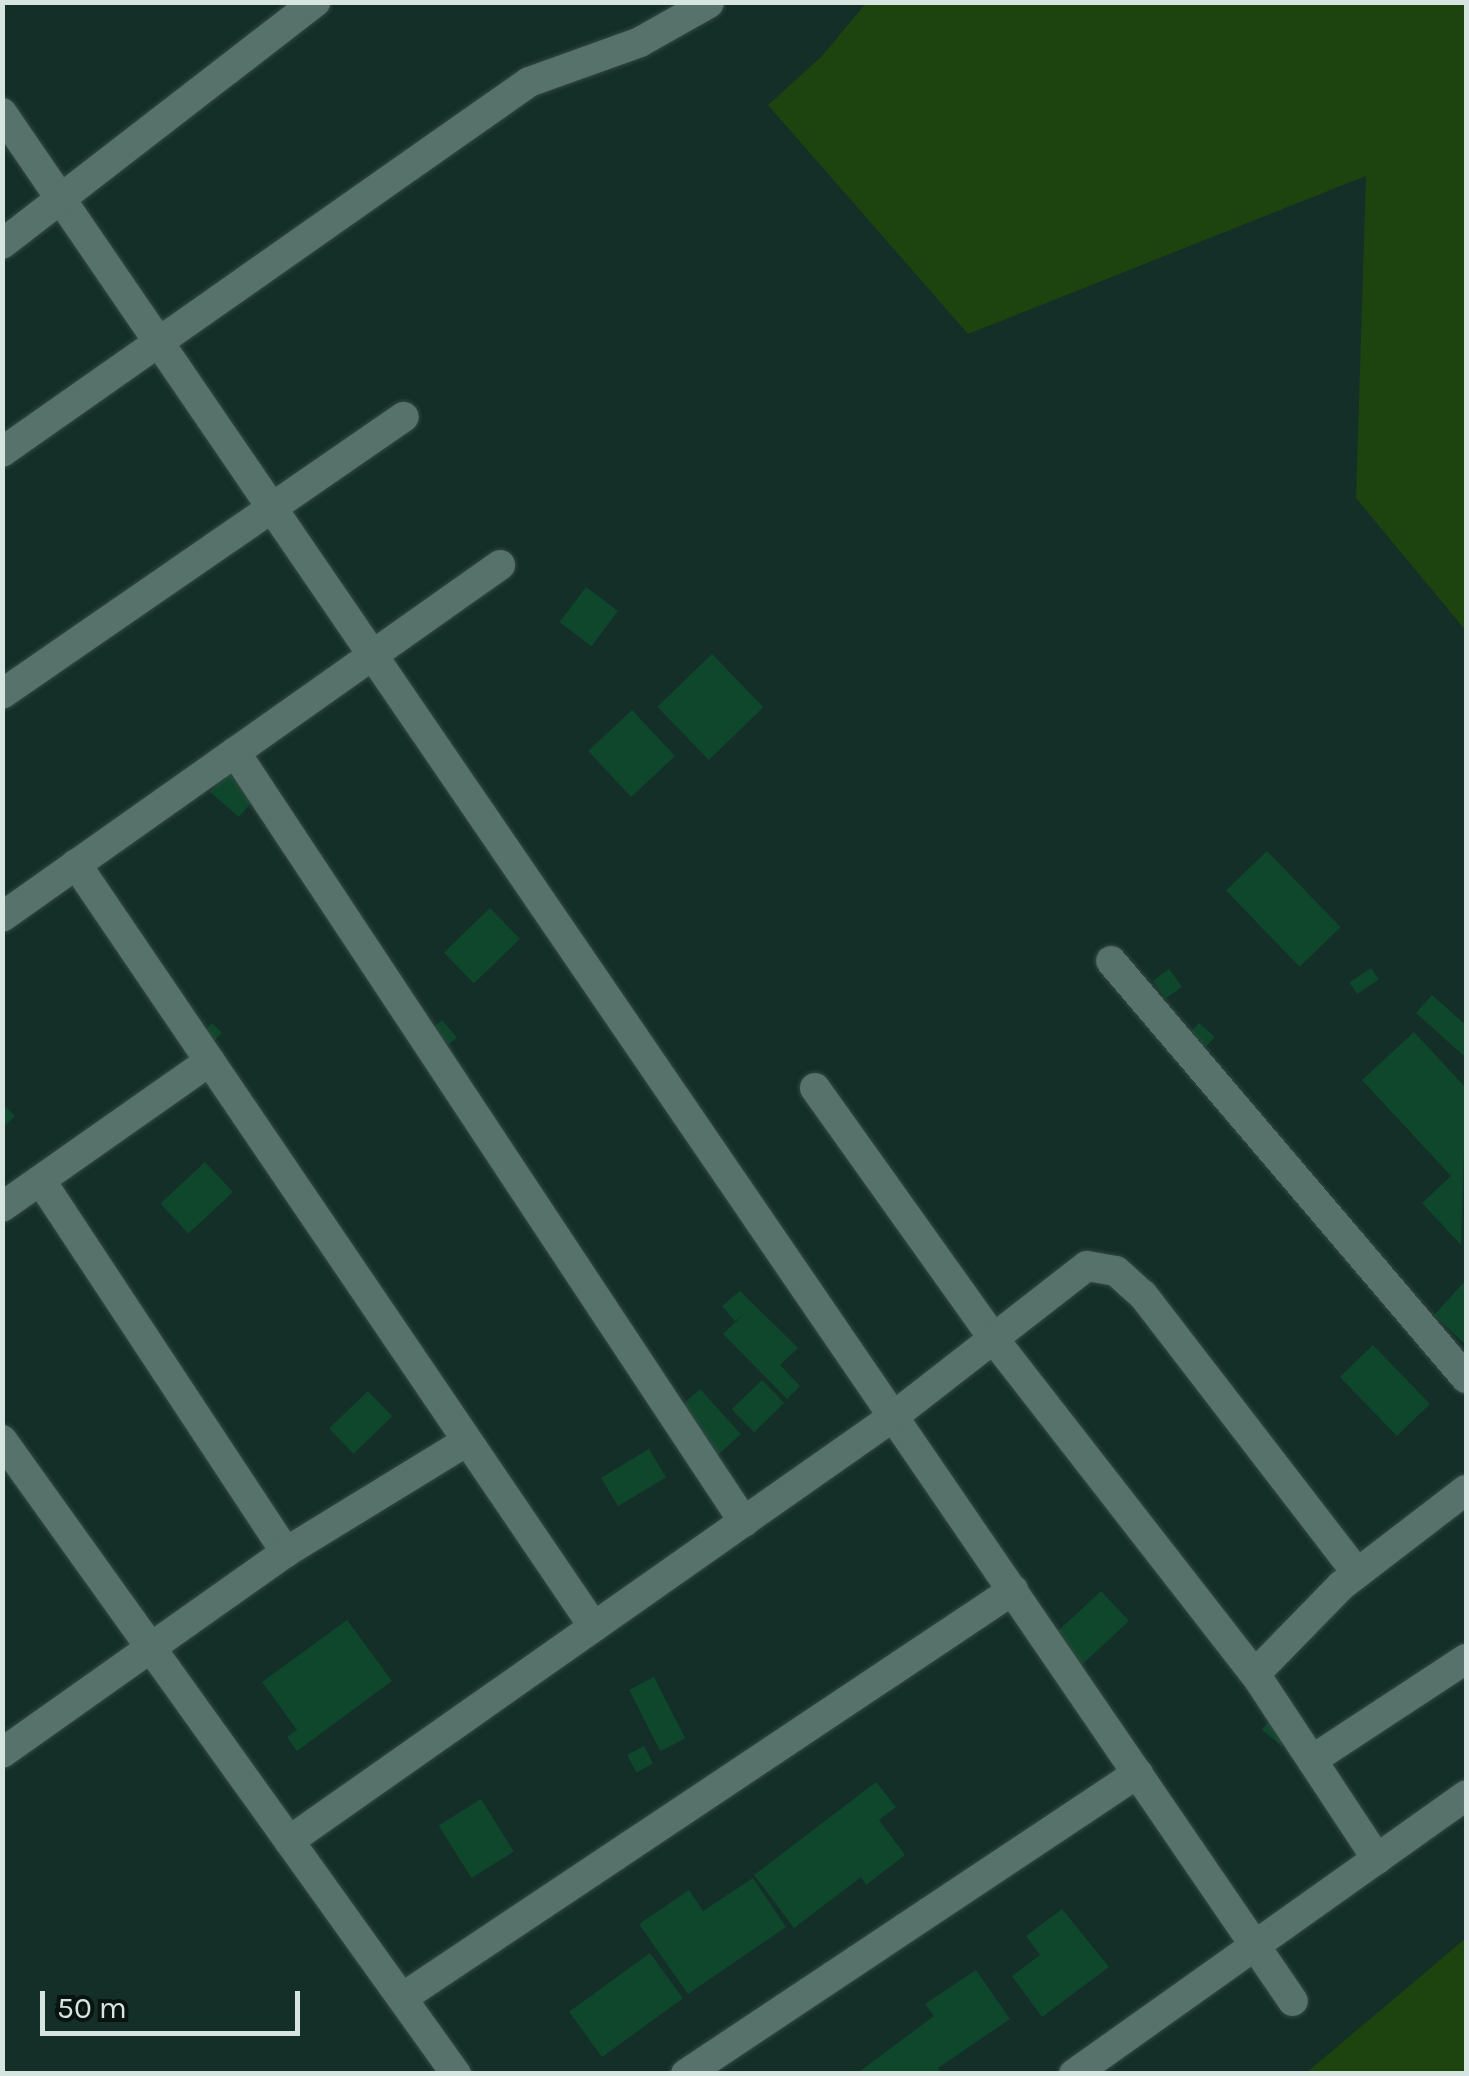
<!DOCTYPE html>
<html>
<head>
<meta charset="utf-8">
<style>
	body { margin:0 }
	#map { position:relative; width:1469px; height:2076px; overflow:hidden; background:#142e28; font-family:Karla,sans-serif }
	div>[style] { position:absolute }
	.green>* { inset:0; background:#1d440f }
	.building>* { inset:0; background:#0f472c; transform-origin:0 0 }
	.roads { filter:drop-shadow(0 0 2px #334843) drop-shadow(0 0 2px #334843) }
	.street>* { height:30px; margin:-15px; padding:0 15px; transform-origin:15px; border-radius:15px; background:#56726a }
	span { translate:-50% -50%; white-space:nowrap; text-align:center; line-height:1.15; -webkit-text-stroke:9px #091411; paint-order:stroke }
	.frame { position:absolute; inset:0; border:5px solid #d6e5e0; pointer-events:none }
	.scale { position:absolute; left:40px; top:1991px; width:260px; height:45px; box-sizing:border-box; border:5px solid #d6e5e0; border-top:0; padding-left:12px; font-size:30px; line-height:35px; white-space:nowrap; color:#d6e5e0; -webkit-text-stroke:8px #091411; paint-order:stroke }
</style>
</head>
<body>
<div id="map">
	<div class="green">
		<i style="clip-path:polygon(867px 2px,1466px 3px,1466px 631px,1356px 498px,1366px 176px,968px 334px,768px 105px,822px 56px)"></i>
		<i style="clip-path:polygon(1466px 1938px,1466px 2073px,1306px 2073px)"></i>
	</div>
	<div class="building">
		<i style="left:586px;top:587px;width:40px;height:44px;rotate:37deg"></i>
		<i style="left:712px;top:654px;width:74px;height:76px;rotate:46deg"></i>
		<i style="left:632px;top:710px;width:63px;height:60px;rotate:47deg"></i>
		<i style="clip-path:polygon(222px 754px,262px 790px,239px 817px,210px 792px,225px 775px)"></i>
		<i style="left:1267px;top:851px;width:106px;height:57px;rotate:46deg"></i>
		<i style="left:490px;top:908px;width:43px;height:64px;rotate:46deg"></i>
		<i style="left:1371px;top:968px;width:14px;height:26px;rotate:56deg"></i>
		<i style="left:1169px;top:969px;width:22px;height:20px;rotate:54deg"></i>
		<i style="clip-path:polygon(1432px 995px,1466px 1025px,1464px 1056px,1416px 1013px)"></i>
		<i style="left:442px;top:1020px;width:23px;height:18px;rotate:50deg"></i>
		<i style="left:212px;top:1023px;width:14px;height:40px;rotate:45deg"></i>
		<i style="left:1199px;top:1023px;width:21px;height:16px;rotate:41deg"></i>
		<i style="clip-path:polygon(1414px 1032px,1466px 1088px,1461px 1245px,1422px 1203px,1451px 1176px,1362px 1080px)"></i>
		<i style="clip-path:polygon(2px 1103px,15px 1116px,2px 1129px)"></i>
		<i style="left:205px;top:1162px;width:41px;height:61px;rotate:47deg"></i>
		<i style="clip-path:polygon(1466px 1280px,1466px 1345px,1434px 1315px)"></i>
		<i style="clip-path:polygon(740px 1291px,798px 1348px,780px 1365px,800px 1386px,787px 1399px,723px 1334px,745px 1313px,735px 1321px,722px 1306px)"></i>
		<i style="left:1373px;top:1345px;width:82px;height:46px;rotate:46deg"></i>
		<i style="left:762px;top:1380px;width:32px;height:42px;rotate:46deg"></i>
		<i style="left:700px;top:1389px;width:61px;height:40px;rotate:48deg"></i>
		<i style="left:368px;top:1391px;width:35px;height:54px;rotate:46deg"></i>
		<i style="left:649px;top:1449px;width:33px;height:56px;rotate:59deg"></i>
		<i style="left:1101px;top:1591px;width:41px;height:65px;rotate:47deg"></i>
		<i style="clip-path:polygon(347px 1620px,392px 1681px,297px 1751px,287px 1737px,297px 1730px,262px 1682px)"></i>
		<i style="left:654px;top:1677px;width:69px;height:28px;rotate:63deg"></i>
		<i style="left:1271px;top:1718px;width:26px;height:15px;rotate:39deg"></i>
		<i style="left:644px;top:1746px;width:20px;height:19px;rotate:63deg"></i>
		<i style="clip-path:polygon(876px 1782px,896px 1807px,879px 1820px,905px 1855px,866px 1885px,861px 1877px,794px 1928px,754px 1875px)"></i>
		<i style="left:481px;top:1799px;width:62px;height:50px;rotate:58deg"></i>
		<i style="clip-path:polygon(753px 1878px,786px 1927px,688px 1994px,639px 1924px,689px 1890px,703px 1911px)"></i>
		<i style="clip-path:polygon(1062px 1909px,1109px 1967px,1042px 2017px,1012px 1976px,1040px 1955px,1026px 1936px)"></i>
		<i style="left:650px;top:1953px;width:56px;height:100px;rotate:54deg"></i>
		<i style="clip-path:polygon(976px 1970px,1010px 2019px,938px 2068px,942px 2074px,856px 2074px,934px 2016px,925px 2004px)"></i>
	</div>
	<div class="roads">
		<div class="street">
			<i style="left:2px;top:113px;width:2287px;rotate:55.64deg"></i>
			<i style="left:2px;top:244px;width:396px;rotate:-37.7deg"></i>
			<i style="left:2px;top:452px;width:644px;rotate:-35.07deg"></i>
			<i style="left:529px;top:82px;width:118px;rotate:-19.8deg"></i>
			<i style="left:640px;top:42px;width:79px;rotate:-29.5deg"></i>
			<i style="left:2px;top:694px;width:488px;rotate:-34.6deg"></i>
			<i style="left:235px;top:752px;width:923px;rotate:56.53deg"></i>
			<i style="left:76px;top:864px;width:922px;rotate:55.83deg"></i>
			<i style="left:2px;top:917px;width:610px;rotate:-35.25deg"></i>
			<i style="left:1111px;top:961px;width:548px;rotate:49.59deg"></i>
			<i style="left:815px;top:1088px;width:307px;rotate:54.5deg"></i>
			<i style="left:993px;top:1338px;width:426px;rotate:52.1deg"></i>
			<i style="left:1255px;top:1674px;width:222px;rotate:56.6deg"></i>
			<i style="left:41px;top:1181px;width:445px;rotate:56.6deg"></i>
			<i style="left:2px;top:1207px;width:254px;rotate:-35.1deg"></i>
			<i style="left:2px;top:1440px;width:780px;rotate:54.39deg"></i>
			<i style="left:1255px;top:1674px;width:124px;rotate:-45.7deg"></i>
			<i style="left:1342px;top:1585px;width:156px;rotate:-37.5deg"></i>
			<i style="left:2px;top:1753px;width:348px;rotate:-35.3deg"></i>
			<i style="left:286px;top:1552px;width:212px;rotate:-31.5deg"></i>
			<i style="left:1312px;top:1760px;width:184px;rotate:-33.3deg"></i>
			<i style="left:289px;top:1841px;width:739px;rotate:-35.09deg"></i>
			<i style="left:894px;top:1416px;width:244px;rotate:-37.9deg"></i>
			<i style="left:1087px;top:1266px;width:29px;rotate:10deg"></i>
			<i style="left:1116px;top:1271px;width:36px;rotate:42deg"></i>
			<i style="left:1143px;top:1295px;width:351px;rotate:52.4deg"></i>
			<i style="left:402px;top:1998px;width:735px;rotate:-33.73deg"></i>
			<i style="left:686px;top:2074px;width:543px;rotate:-33.66deg"></i>
			<i style="left:1074px;top:2074px;width:481px;rotate:-35.4deg"></i>
		</div>
	</div>
	<div class="frame"></div>
	<div class="scale">50 m</div>
</div>
</body>
</html>
